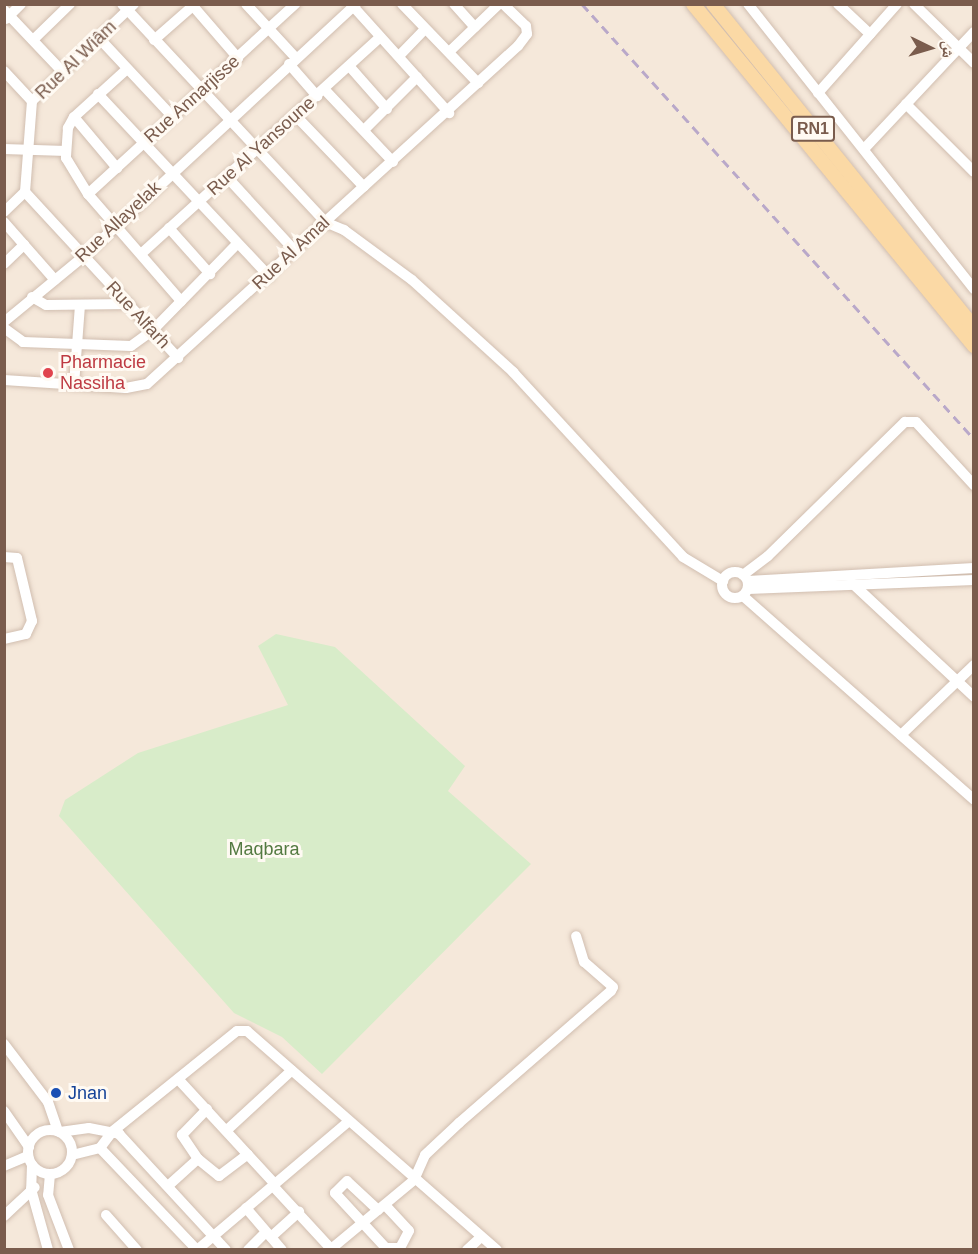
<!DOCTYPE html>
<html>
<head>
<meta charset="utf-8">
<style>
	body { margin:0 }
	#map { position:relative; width:978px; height:1254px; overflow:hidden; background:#fdf6ec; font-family:Arial,"Noto Naskh Arabic",sans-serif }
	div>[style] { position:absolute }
	.residential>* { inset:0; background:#f5e8da; transform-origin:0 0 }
	.green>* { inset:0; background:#d8ecc9 }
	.roads { filter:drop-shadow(0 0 2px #d1beb0) drop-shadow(0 0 2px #d1beb0) }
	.minor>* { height:10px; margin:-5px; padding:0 5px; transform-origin:5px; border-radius:5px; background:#fff }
	.minor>.ring { margin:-5px; padding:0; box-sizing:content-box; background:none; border:10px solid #fff; border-radius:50% }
	.major>* { height:14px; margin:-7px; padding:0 7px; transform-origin:7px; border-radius:7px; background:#fbd9a5 }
	.rail>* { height:3px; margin-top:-1.5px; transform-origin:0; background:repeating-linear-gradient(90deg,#b9a8c9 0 9px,transparent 0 15px) }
	.dots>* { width:16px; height:16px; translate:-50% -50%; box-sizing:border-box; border:3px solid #fffaf3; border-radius:50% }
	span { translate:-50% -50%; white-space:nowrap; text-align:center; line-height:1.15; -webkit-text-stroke:6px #fffaf3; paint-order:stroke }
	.shield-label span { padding:2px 4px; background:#fffaf3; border:2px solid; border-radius:4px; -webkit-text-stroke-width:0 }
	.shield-label { font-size:16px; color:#7a5c4d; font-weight:700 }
	.street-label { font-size:18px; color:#7a5c4d }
	.health-label { font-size:18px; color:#be3a42 }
	.left { translate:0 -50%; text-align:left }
	.park-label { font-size:18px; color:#537a41 }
	.transit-label { font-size:18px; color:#164399 }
	.frame { position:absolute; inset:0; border:6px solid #7a5c4d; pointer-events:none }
	.north { position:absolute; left:900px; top:18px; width:60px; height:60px; -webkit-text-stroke:4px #fffaf3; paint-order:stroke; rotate:95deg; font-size:16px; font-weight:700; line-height:24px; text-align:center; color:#7a5c4d }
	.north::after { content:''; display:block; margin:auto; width:21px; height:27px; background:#7a5c4d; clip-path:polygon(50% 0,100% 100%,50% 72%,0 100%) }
</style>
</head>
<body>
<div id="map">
	<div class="residential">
		<i style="left:5px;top:5px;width:968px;height:1244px"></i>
	</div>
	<div class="green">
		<i style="clip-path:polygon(276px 634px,335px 647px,465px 766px,448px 791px,531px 864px,322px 1074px,282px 1037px,234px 1013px,59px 816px,65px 800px,138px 753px,288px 705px,258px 646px)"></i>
	</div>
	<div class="roads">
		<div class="minor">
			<i style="left:122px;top:4px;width:298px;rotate:47deg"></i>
			<i style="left:325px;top:222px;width:21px;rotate:23deg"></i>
			<i style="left:344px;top:230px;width:84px;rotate:36.3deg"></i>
			<i style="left:412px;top:280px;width:137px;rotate:42.3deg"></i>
			<i style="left:513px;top:372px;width:251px;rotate:47.4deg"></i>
			<i style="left:683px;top:557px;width:47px;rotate:31deg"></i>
			<i style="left:246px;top:4px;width:74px;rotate:47.2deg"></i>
			<i style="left:351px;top:4px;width:147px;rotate:48deg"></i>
			<i style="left:402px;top:4px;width:110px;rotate:46.1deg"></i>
			<i style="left:454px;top:4px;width:31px;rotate:48deg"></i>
			<i style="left:748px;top:4px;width:364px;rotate:51.6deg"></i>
			<i style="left:838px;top:4px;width:44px;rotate:43.2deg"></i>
			<i style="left:914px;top:4px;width:84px;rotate:44.5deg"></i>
			<i style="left:193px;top:6px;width:69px;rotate:49.1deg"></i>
			<i style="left:4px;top:10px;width:83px;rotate:46.5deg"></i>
			<i style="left:6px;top:19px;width:21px;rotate:-45deg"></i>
			<i style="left:98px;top:37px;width:108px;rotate:46.9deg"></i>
			<i style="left:33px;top:40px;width:52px;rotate:-44.2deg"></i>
			<i style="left:154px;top:40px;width:55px;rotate:-41.3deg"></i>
			<i style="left:449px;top:52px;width:69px;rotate:-43.8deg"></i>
			<i style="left:399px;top:56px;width:37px;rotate:-46deg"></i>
			<i style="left:289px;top:64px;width:43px;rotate:48.8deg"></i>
			<i style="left:350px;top:67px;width:56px;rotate:48.6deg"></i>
			<i style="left:127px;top:69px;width:72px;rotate:137.8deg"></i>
			<i style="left:74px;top:117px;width:13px;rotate:119deg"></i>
			<i style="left:68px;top:128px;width:30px;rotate:94deg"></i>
			<i style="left:66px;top:158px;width:42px;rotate:58.6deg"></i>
			<i style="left:88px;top:194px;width:142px;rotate:49deg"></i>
			<i style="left:4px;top:71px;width:41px;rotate:47deg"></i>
			<i style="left:325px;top:90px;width:99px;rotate:46.6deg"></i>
			<i style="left:818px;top:93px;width:119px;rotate:-48.4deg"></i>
			<i style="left:98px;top:94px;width:250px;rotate:46.8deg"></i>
			<i style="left:906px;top:104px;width:96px;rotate:45deg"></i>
			<i style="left:296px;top:116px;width:98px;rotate:46.2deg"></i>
			<i style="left:74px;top:117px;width:67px;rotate:49.9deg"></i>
			<i style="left:364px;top:130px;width:75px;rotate:-45deg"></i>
			<i style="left:4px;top:149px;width:62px;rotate:1.8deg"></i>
			<i style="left:864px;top:149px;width:161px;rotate:-46.8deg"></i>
			<i style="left:227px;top:177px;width:100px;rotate:47.4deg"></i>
			<i style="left:25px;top:192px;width:91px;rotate:-85.6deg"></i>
			<i style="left:32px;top:101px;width:141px;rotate:-43.6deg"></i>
			<i style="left:25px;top:192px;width:226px;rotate:47.3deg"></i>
			<i style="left:88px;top:194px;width:281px;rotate:-42.5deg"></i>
			<i style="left:4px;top:212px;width:29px;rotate:-44deg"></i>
			<i style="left:4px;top:222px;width:77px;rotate:48.7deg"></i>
			<i style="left:169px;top:228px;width:62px;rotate:48.3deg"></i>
			<i style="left:141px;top:254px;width:323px;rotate:-42.2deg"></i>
			<i style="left:4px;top:264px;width:28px;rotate:-44deg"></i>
			<i style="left:32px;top:297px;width:16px;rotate:30deg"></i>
			<i style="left:46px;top:305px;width:83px;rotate:-0.7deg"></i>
			<i style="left:4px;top:322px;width:104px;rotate:-39.5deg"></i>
			<i style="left:84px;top:256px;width:371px;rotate:-42.8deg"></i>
			<i style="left:4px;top:328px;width:24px;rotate:36deg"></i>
			<i style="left:23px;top:342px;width:108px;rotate:2.1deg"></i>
			<i style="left:131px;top:346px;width:27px;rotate:-36deg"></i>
			<i style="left:153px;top:330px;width:120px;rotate:-45.7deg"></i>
			<i style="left:4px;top:380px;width:122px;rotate:3.8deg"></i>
			<i style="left:126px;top:388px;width:21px;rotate:-11deg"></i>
			<i style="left:147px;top:384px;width:502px;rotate:-42.34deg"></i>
			<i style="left:518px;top:46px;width:15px;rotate:-53deg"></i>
			<i style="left:527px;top:34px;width:8px;rotate:-97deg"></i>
			<i style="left:526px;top:26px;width:32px;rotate:-136deg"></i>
			<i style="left:74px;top:385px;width:80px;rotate:-85.7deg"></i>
			<i style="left:4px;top:557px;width:13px;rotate:4deg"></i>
			<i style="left:17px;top:558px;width:65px;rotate:76.6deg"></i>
			<i style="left:32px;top:621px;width:14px;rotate:115deg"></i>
			<i style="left:26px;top:634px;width:23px;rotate:167deg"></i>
			<i class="ring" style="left:722px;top:572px;width:16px;height:16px"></i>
			<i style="left:743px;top:575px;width:31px;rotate:-37deg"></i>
			<i style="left:768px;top:556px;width:192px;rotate:-44.4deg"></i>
			<i style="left:905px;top:422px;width:11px"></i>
			<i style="left:916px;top:422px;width:86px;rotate:47.4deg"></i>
			<i style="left:748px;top:581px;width:226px;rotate:-3.3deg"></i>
			<i style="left:853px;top:584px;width:166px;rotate:43deg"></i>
			<i style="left:748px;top:589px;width:226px;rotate:-2.3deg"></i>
			<i style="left:743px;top:596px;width:308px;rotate:41.4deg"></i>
			<i style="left:901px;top:735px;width:101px;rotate:-43.8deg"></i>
			<i style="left:4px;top:1044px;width:73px;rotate:52.8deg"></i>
			<i style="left:48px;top:1102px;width:31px;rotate:71deg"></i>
			<i style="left:178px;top:1079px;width:143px;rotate:47.3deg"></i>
			<i style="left:4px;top:1111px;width:44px;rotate:55.2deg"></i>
			<i class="ring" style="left:28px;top:1130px;width:34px;height:34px"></i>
			<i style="left:227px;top:1130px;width:88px;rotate:-42.7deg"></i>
			<i style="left:60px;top:1132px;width:29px;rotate:-8deg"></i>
			<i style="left:89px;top:1128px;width:31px;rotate:11deg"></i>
			<i style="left:119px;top:1134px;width:158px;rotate:47.3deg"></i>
			<i style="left:100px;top:1148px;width:141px;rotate:46.4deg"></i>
			<i style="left:72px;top:1155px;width:29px;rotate:-14deg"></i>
			<i style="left:100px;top:1148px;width:21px;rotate:-53deg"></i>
			<i style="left:113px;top:1131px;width:159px;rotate:-38.9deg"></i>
			<i style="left:237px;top:1031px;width:10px"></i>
			<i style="left:247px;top:1031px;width:332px;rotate:41.2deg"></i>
			<i style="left:198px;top:1159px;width:29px;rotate:-124deg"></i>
			<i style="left:182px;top:1135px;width:36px;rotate:-46deg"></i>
			<i style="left:32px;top:1165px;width:24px;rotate:92deg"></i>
			<i style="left:31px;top:1189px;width:63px;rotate:74.4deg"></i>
			<i style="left:4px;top:1166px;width:26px;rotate:-23deg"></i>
			<i style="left:50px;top:1174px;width:21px;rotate:95deg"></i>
			<i style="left:48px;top:1195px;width:59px;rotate:69.1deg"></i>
			<i style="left:169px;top:1185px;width:39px;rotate:-42deg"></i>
			<i style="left:198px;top:1159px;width:27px;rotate:39deg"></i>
			<i style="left:219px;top:1176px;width:36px;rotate:-37deg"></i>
			<i style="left:273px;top:1186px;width:87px;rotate:47.3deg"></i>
			<i style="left:385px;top:1205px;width:35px;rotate:47deg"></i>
			<i style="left:409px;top:1231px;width:21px;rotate:118deg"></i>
			<i style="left:246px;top:1208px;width:55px;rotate:49.4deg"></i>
			<i style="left:378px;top:1210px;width:42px;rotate:-136.9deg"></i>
			<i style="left:347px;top:1181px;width:17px;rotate:135deg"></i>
			<i style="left:335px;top:1193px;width:75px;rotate:47.2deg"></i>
			<i style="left:386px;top:1248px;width:12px"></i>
			<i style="left:106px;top:1215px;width:47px;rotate:48.5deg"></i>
			<i style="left:4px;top:1216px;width:42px;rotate:-43.1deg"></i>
			<i style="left:271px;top:1237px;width:38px;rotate:-42deg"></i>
			<i style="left:331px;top:1249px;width:108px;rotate:-39.7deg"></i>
			<i style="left:414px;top:1180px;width:27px;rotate:-66deg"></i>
			<i style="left:425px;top:1155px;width:47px;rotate:-43.3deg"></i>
			<i style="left:459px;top:1123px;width:201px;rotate:-41deg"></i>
			<i style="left:611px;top:991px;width:4px;rotate:-63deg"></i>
			<i style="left:613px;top:987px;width:38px;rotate:-139deg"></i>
			<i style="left:584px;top:962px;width:27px;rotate:-107deg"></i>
			<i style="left:197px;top:1250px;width:199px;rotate:-40.3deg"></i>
			<i style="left:248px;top:1250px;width:25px;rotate:-45deg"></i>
			<i style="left:467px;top:1250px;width:19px;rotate:-43deg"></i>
		</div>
		<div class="major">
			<i style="left:693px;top:4px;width:443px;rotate:50.6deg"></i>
			<i style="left:713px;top:4px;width:416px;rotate:51.1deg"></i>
		</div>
	</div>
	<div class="rail">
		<i style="left:582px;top:4px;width:586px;rotate:47.98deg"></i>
	</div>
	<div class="dots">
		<i style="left:48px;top:373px;background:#e0444e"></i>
		<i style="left:56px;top:1093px;background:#1a4fb4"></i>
	</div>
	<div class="shield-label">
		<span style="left:813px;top:129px">RN1</span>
	</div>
	<div class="street-label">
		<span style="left:76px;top:60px;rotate:-44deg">Rue Al Wiâm</span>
		<span style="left:192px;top:99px;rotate:-42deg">Rue Annarjisse</span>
		<span style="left:261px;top:146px;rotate:-42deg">Rue Al Yansoune</span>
		<span style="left:118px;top:222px;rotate:-43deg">Rue Allayelak</span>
		<span style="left:291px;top:253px;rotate:-43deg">Rue Al Amal</span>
		<span style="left:138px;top:315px;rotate:47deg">Rue Alfarh</span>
	</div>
	<div class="health-label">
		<span class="left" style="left:60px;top:373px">Pharmacie<br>Nassiha</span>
	</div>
	<div class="park-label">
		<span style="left:264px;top:849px">Maqbara</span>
	</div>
	<div class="transit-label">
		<span class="left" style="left:68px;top:1093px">Jnan</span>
	</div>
	<div class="frame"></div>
	<div class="north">ش</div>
</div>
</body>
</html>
